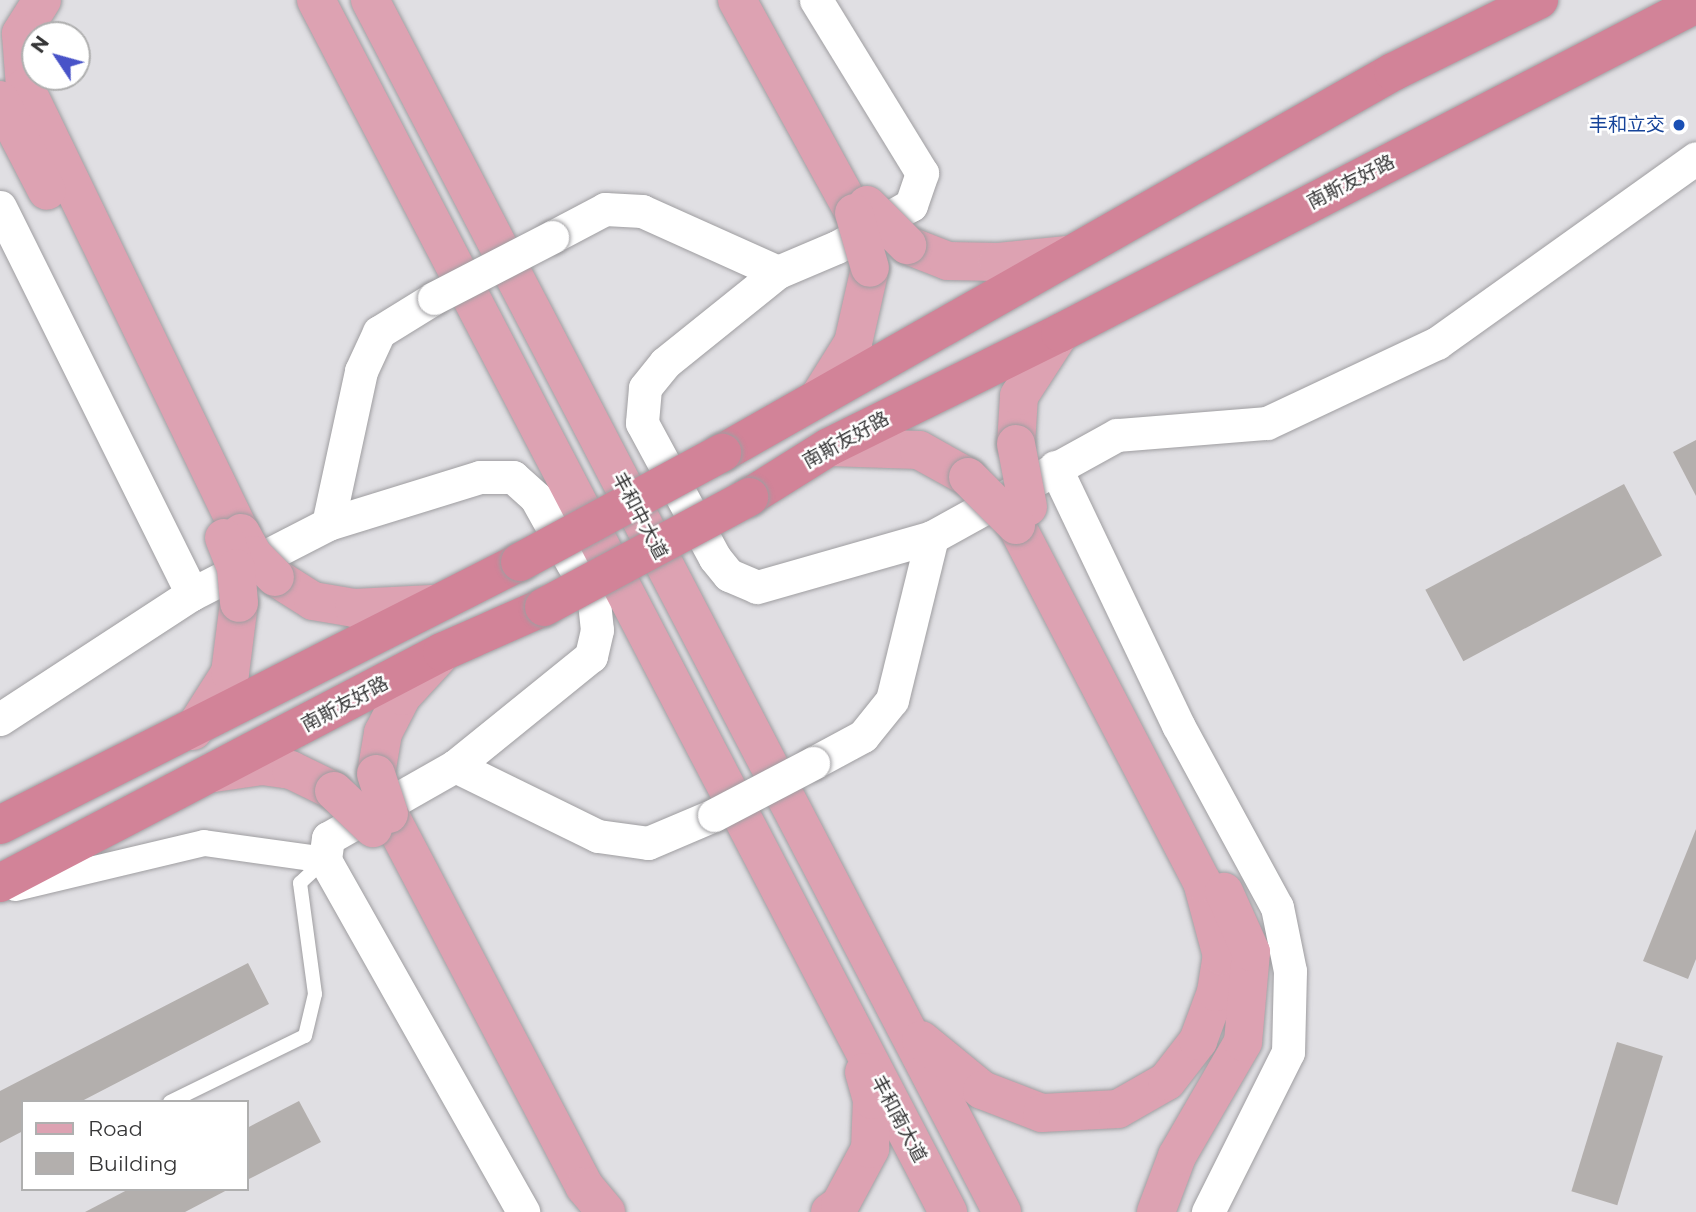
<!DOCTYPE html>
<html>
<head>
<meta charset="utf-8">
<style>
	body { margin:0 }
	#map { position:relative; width:1696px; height:1212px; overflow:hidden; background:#e0dfe3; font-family:Montserrat,"Noto Sans SC",sans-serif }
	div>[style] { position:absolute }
	.building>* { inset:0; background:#b3afad; transform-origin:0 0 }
	.roads { filter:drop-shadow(0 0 2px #9f9ea1) drop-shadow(0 0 2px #9f9ea1) }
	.service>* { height:14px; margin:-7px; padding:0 7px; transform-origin:7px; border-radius:7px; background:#fff }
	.minor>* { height:26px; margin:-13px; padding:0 13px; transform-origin:13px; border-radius:13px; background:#fff }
	.tertiary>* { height:33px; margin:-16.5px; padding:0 16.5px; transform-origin:16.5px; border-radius:16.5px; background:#fff }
	.primary>* { height:38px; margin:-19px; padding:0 19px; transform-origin:19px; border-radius:19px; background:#dda2b2 }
	.trunk>* { height:38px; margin:-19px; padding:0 19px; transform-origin:19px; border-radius:19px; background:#d28398 }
	.bridges { filter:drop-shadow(0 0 2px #9f9ea1) drop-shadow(0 0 2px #9f9ea1) }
	.tertiary-bridge>* { height:33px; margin:-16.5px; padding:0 16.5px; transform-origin:16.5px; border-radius:16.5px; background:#fff }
	.primary-bridge>* { height:38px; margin:-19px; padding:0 19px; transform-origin:19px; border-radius:19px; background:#dda2b2 }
	.trunk-bridge>* { height:38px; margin:-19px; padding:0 19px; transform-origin:19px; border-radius:19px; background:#d28398 }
	.dots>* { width:19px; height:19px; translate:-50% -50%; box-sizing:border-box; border:4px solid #fff; border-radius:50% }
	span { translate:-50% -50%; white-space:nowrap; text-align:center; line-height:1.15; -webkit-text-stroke:5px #fff; paint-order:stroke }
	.transit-label { font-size:19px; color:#164399 }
	.right { translate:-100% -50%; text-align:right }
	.street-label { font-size:19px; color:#363637 }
	.legend { position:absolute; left:21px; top:1100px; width:228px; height:91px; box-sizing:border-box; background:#fff; border:2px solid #afafaf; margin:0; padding:9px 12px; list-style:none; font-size:21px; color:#363637 }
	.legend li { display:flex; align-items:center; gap:14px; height:35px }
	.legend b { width:35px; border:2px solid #afafaf }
	.north { position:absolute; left:21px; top:21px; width:70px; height:70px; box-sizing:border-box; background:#fff; border:2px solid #afafaf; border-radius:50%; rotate:306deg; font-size:19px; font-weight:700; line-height:28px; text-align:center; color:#363637 }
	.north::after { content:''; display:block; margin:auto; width:24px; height:32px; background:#4853c8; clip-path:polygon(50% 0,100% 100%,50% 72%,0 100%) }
</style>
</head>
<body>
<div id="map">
	<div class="building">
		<i style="clip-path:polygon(1696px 440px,1696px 496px,1673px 452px)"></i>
		<i style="left:1624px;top:484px;width:81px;height:225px;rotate:62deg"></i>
		<i style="clip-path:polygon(1696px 829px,1696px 959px,1688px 979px,1643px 961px)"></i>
		<i style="clip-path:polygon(248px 963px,269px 1004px,80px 1102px,23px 1102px,23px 1131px,0 1143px,0 1091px)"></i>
		<i style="left:1617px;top:1042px;width:48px;height:156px;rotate:17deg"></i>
		<i style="clip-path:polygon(299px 1101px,321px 1142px,247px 1180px,247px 1128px)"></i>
		<i style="clip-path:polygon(129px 1189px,229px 1189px,185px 1212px,85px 1212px)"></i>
	</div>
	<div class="roads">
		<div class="service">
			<i style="left:170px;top:1102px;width:150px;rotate:-26.1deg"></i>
			<i style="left:305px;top:1036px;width:43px;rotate:-76.6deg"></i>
			<i style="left:315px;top:994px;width:112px;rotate:-97.7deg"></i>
			<i style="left:300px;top:883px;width:34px;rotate:-43deg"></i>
		</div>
		<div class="minor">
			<i style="left:15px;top:888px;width:194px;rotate:-13.4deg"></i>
			<i style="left:204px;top:843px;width:122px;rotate:8deg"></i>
		</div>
		<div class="tertiary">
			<i style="left:0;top:207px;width:432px;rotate:63.6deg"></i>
			<i style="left:552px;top:237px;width:60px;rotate:-27.8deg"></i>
			<i style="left:605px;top:209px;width:37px;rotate:3deg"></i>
			<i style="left:642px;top:211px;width:149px;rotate:24.2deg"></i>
			<i style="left:778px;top:272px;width:64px;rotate:-23deg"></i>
			<i style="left:837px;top:247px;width:85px;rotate:-29.6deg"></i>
			<i style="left:911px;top:205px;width:34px;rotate:-71deg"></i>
			<i style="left:922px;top:173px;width:203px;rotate:-121.5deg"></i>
			<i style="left:778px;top:272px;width:145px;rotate:141.2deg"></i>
			<i style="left:665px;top:363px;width:32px;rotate:129deg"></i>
			<i style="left:645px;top:388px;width:35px;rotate:95deg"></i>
			<i style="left:642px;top:423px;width:153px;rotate:61.6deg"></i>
			<i style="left:715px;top:558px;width:22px;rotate:51deg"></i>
			<i style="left:729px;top:575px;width:30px;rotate:23deg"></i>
			<i style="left:757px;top:587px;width:182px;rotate:-15.9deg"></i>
			<i style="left:932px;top:537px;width:211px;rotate:-28.9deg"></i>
			<i style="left:1117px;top:435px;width:150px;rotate:-4.6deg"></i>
			<i style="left:1267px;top:423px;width:188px;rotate:-25.2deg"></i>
			<i style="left:1437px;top:343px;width:318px;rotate:-35.5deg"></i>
			<i style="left:1055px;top:467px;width:286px;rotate:64.5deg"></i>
			<i style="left:1178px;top:725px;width:207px;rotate:61.5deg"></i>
			<i style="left:1277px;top:907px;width:65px;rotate:78.5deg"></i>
			<i style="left:1290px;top:971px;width:81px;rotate:91.4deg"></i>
			<i style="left:1288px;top:1052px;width:179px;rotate:116.6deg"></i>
			<i style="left:328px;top:524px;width:159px;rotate:-17.2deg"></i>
			<i style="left:480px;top:477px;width:33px"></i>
			<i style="left:513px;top:477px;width:31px;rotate:42deg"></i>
			<i style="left:536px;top:498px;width:119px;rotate:60.9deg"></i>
			<i style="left:594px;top:602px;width:28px;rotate:84deg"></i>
			<i style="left:597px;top:630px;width:27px;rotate:103deg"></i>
			<i style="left:591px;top:656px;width:175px;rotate:141deg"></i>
			<i style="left:455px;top:766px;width:146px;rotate:150.4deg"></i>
			<i style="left:328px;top:838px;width:22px;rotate:98deg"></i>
			<i style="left:325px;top:860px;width:404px;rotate:60.6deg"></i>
			<i style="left:0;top:719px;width:229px;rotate:-33.1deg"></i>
			<i style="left:192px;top:594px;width:153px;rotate:-27.2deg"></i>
			<i style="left:328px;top:524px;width:157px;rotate:-77.8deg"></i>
			<i style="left:361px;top:371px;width:43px;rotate:-65.2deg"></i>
			<i style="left:379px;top:332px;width:65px;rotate:-31.7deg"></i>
			<i style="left:813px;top:763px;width:57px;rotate:-28.4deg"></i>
			<i style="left:863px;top:736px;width:46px;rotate:-51.1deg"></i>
			<i style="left:892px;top:700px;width:168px;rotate:-76.2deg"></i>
			<i style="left:455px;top:766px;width:159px;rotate:26.1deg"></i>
			<i style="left:598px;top:836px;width:50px;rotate:8deg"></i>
			<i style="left:648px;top:843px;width:72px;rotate:-23deg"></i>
		</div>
		<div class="primary">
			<i style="left:42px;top:0;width:40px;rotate:122deg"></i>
			<i style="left:21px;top:34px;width:53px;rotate:85.7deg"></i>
			<i style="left:25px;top:87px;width:496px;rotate:64.2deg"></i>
			<i style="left:316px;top:0;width:1367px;rotate:62.46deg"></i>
			<i style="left:370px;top:0;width:1367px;rotate:62.46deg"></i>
			<i style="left:737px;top:0;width:243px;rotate:61.2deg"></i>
			<i style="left:0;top:100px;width:102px;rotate:62.7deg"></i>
			<i style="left:907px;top:245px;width:44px;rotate:21.3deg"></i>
			<i style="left:948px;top:261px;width:50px;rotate:1.1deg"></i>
			<i style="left:998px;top:262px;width:68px;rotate:-5.9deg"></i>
			<i style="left:821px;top:394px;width:60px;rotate:-57.9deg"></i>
			<i style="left:853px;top:343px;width:77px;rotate:-77.2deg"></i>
			<i style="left:1016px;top:444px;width:48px;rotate:-86.4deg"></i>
			<i style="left:1019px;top:396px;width:75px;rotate:-56.9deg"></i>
			<i style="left:829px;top:447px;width:90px;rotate:1.9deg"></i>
			<i style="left:919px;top:450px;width:56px;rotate:28.9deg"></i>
			<i style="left:275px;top:577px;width:45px;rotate:32.3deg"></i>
			<i style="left:313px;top:601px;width:42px;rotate:9.7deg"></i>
			<i style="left:354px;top:608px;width:78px;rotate:-2.9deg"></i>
			<i style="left:193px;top:731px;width:69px;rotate:-57.5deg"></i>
			<i style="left:230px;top:673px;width:71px;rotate:-82.7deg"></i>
			<i style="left:214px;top:773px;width:49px;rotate:-8.3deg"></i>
			<i style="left:262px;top:766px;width:29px;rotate:8deg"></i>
			<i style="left:291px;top:770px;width:48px;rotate:26deg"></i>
			<i style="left:376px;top:774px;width:42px;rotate:-80.3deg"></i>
			<i style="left:383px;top:733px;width:42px;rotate:-62.8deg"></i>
			<i style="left:402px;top:696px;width:54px;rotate:-47.2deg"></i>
			<i style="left:389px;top:814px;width:421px;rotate:62.3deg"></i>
			<i style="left:585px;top:1187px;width:33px;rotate:50deg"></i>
			<i style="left:921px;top:1040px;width:79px;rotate:39.3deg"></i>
			<i style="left:982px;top:1090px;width:64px;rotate:21deg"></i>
			<i style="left:1042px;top:1113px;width:76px;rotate:-3deg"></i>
			<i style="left:1118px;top:1109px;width:56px;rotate:-29.7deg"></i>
			<i style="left:1167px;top:1081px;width:51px;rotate:-52.2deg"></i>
			<i style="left:1198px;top:1041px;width:52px;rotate:-69.8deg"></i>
			<i style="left:1216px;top:992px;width:36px;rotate:-81deg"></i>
			<i style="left:1222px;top:956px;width:77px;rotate:-105.1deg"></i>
			<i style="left:1202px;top:882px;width:403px;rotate:-117.5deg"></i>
			<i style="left:830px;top:1212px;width:12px;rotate:-35deg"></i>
			<i style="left:840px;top:1205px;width:64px;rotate:-61.8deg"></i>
			<i style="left:870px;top:1149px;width:49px;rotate:-87.7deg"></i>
			<i style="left:872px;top:1100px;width:29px;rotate:-106deg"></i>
			<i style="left:1156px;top:1212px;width:60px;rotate:-69.4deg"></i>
			<i style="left:1177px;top:1156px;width:132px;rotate:-59.9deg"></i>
			<i style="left:1243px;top:1042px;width:90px;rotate:-84.9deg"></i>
			<i style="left:1251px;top:952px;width:66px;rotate:-114.2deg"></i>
		</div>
		<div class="trunk">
			<i style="left:722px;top:453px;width:772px;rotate:-29.59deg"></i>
			<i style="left:1393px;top:72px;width:163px;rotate:-26.3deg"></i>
			<i style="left:749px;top:497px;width:94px;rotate:-32deg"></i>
			<i style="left:829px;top:447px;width:258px;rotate:-26.3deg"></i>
			<i style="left:1060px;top:333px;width:716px;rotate:-27.35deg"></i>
			<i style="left:0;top:825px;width:583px;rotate:-26.83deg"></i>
			<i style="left:0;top:883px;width:499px;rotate:-27.6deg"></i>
			<i style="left:442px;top:652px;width:111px;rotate:-23.8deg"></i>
		</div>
	</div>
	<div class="bridges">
		<div class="tertiary-bridge">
			<i style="left:434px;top:298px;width:133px;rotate:-27.3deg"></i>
			<i style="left:714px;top:815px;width:112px;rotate:-27.7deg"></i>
		</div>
		<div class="primary-bridge">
			<i style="left:867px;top:205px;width:57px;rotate:45deg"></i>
			<i style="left:854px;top:213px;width:57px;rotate:73.8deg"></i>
			<i style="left:1016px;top:444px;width:64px;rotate:79.2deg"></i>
			<i style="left:968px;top:477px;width:68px;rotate:45deg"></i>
			<i style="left:241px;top:533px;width:25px;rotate:61deg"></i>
			<i style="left:253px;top:555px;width:31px;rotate:45deg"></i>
			<i style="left:224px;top:538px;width:32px;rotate:68deg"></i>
			<i style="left:236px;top:568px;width:35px;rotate:85deg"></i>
			<i style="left:376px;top:774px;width:42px;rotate:72deg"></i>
			<i style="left:334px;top:791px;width:54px;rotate:43.5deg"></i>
		</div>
		<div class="trunk-bridge">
			<i style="left:520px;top:562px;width:230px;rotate:-28.4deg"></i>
			<i style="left:544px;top:607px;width:233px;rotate:-28.2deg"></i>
		</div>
	</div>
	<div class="dots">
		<i style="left:1679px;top:125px;background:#1a4fb4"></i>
	</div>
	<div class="transit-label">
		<span class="right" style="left:1665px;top:125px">丰和立交</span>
	</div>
	<div class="street-label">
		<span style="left:1351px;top:182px;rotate:-27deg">南斯友好路</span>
		<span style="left:846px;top:440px;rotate:-29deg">南斯友好路</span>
		<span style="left:640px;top:516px;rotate:62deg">丰和中大道</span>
		<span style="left:345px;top:704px;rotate:-28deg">南斯友好路</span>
		<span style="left:899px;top:1119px;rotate:62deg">丰和南大道</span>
	</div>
	<ul class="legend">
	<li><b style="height:9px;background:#dda2b2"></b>Road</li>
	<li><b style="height:19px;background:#b3afad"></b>Building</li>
	</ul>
	<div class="north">N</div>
</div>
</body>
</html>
